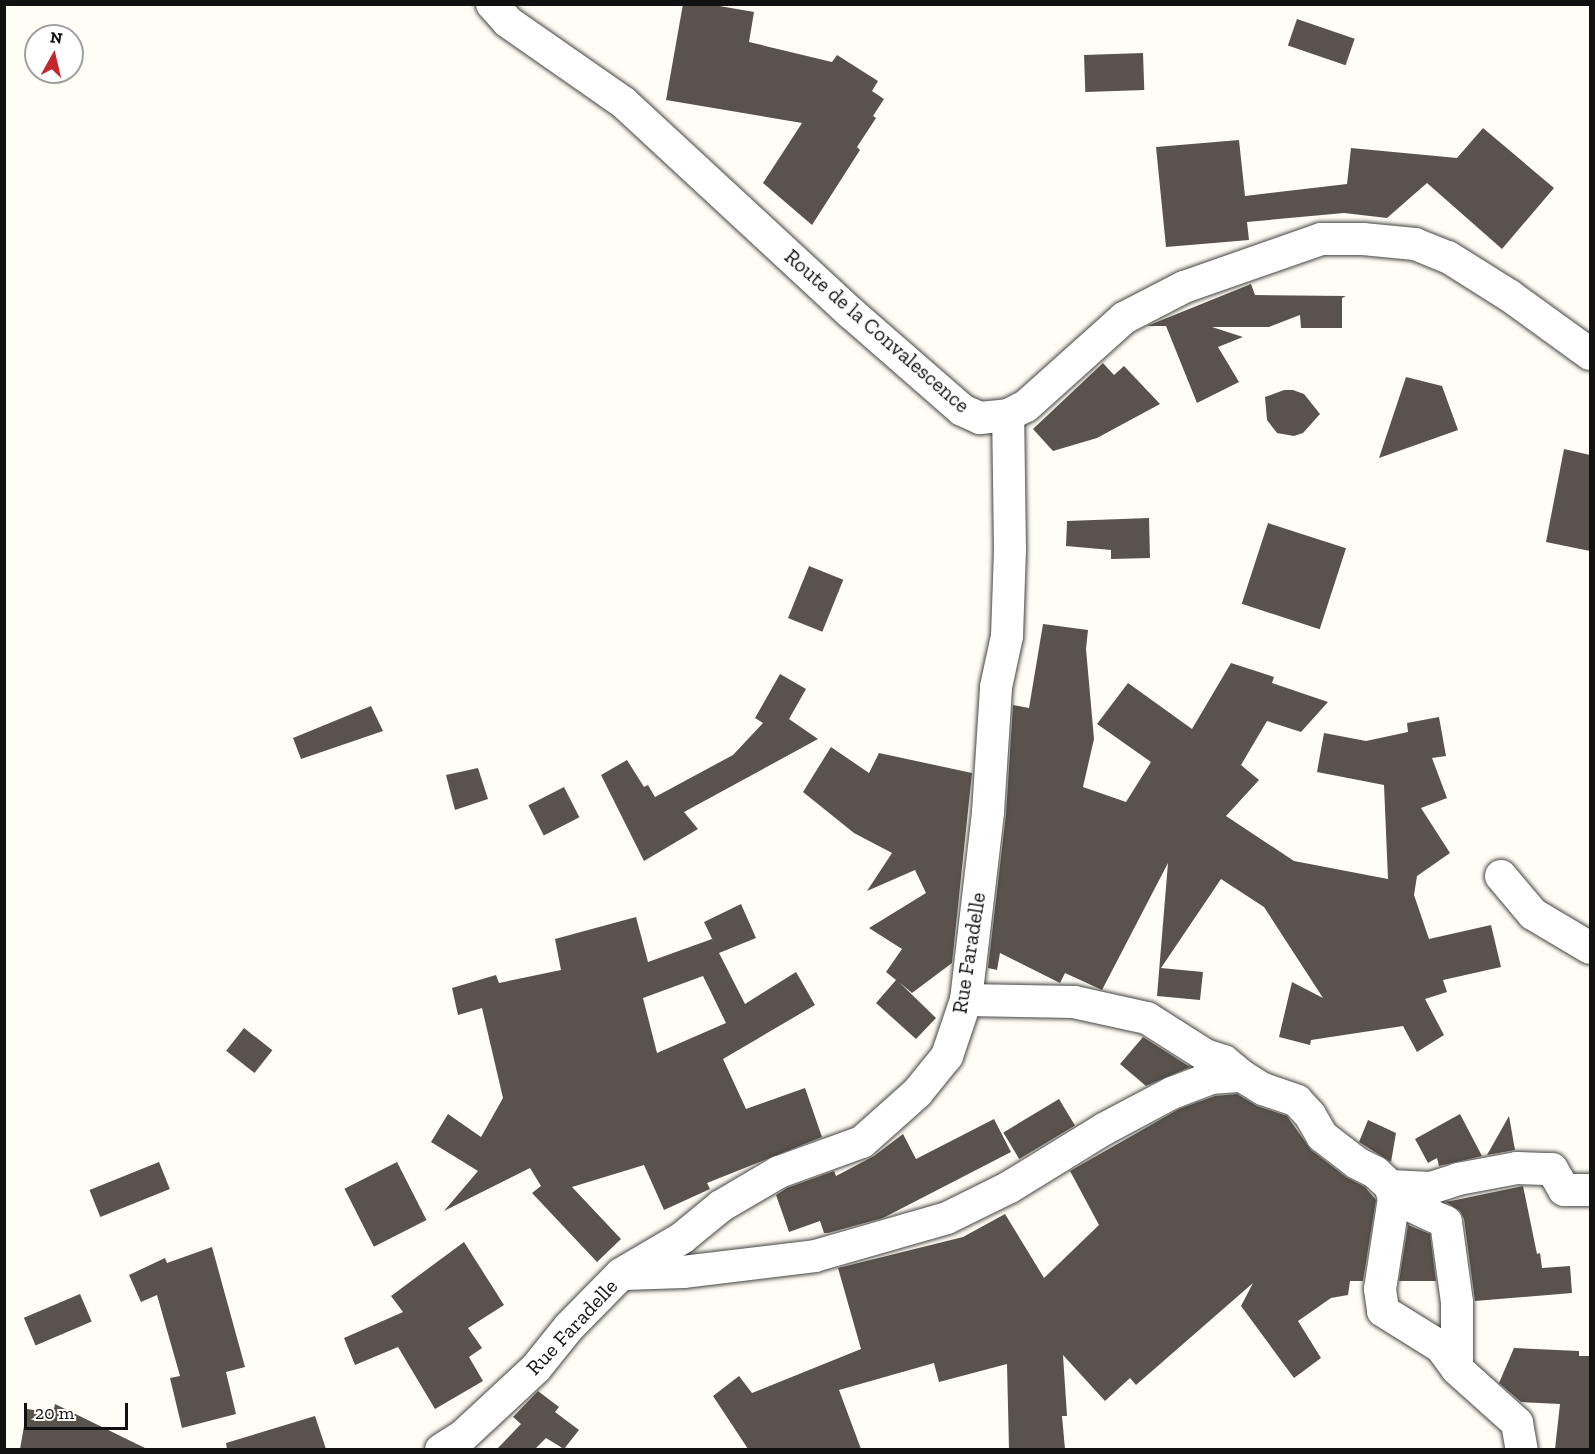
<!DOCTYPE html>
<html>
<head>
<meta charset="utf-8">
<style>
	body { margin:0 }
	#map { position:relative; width:1595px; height:1454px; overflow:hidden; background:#fffdf5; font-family:"Zilla Slab",serif }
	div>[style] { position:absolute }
	.building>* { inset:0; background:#5a524d; transform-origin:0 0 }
	.roads { filter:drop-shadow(0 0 2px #444) drop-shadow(0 0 2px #444) }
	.minor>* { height:32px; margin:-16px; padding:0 16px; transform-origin:16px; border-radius:16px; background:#fff }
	span { translate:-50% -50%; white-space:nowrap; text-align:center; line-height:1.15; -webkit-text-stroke:6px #fff; paint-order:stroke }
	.street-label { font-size:21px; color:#111 }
	.frame { position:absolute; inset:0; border:6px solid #111; pointer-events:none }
	.north { position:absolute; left:24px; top:24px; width:60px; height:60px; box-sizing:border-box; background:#fff; border:2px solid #a0a0a0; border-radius:50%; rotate:8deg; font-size:16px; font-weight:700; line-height:24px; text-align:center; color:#111 }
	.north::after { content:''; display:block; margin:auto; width:21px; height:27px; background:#c4262e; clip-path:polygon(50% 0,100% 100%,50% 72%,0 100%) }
	.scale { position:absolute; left:24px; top:1403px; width:104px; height:27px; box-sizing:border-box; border:3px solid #111; border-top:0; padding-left:8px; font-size:18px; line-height:21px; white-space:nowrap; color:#111; -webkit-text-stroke:4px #fff; paint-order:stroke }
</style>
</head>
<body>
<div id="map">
	<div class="building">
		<i style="clip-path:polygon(683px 4px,708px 4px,754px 12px,749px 42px,832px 62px,837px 55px,878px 81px,872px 91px,884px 99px,873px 116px,876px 118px,857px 147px,860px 150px,812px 225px,763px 183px,802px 123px,666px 100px)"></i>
		<i style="left:1297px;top:19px;width:61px;height:28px;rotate:19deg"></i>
		<i style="left:1143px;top:53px;width:37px;height:59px;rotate:88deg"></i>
		<i style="clip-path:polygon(1483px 128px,1554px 188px,1502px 249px,1427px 183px,1387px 218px,1344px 213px,1247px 222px,1249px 240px,1166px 247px,1156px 147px,1239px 140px,1245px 196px,1347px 184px,1351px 148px,1457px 158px)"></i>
		<i style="clip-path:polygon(1251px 284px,1255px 295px,1346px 296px,1342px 298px,1342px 328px,1301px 328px,1300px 315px,1269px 327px,1212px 327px,1243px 337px,1218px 347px,1239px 382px,1197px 403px,1166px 326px,1147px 326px)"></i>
		<i style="clip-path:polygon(1103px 363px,1114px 375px,1124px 366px,1160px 404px,1097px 438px,1053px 451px,1033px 429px)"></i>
		<i style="clip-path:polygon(1406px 377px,1442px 386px,1458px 430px,1379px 458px)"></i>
		<i style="clip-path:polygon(1284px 390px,1293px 390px,1304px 394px,1320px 414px,1303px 433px,1294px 436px,1277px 433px,1267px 420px,1265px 397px)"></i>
		<i style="clip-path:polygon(1564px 449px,1590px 455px,1590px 551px,1546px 542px)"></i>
		<i style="clip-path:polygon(1149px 518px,1150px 558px,1111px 559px,1111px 550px,1066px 546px,1067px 521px)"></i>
		<i style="left:1268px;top:523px;width:82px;height:85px;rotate:18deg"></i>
		<i style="left:809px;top:566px;width:37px;height:56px;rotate:22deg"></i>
		<i style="clip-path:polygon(1043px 624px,1088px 630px,1086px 649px,1094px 739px,1083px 787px,1126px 802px,1151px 762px,1097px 724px,1128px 683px,1192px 729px,1231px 663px,1274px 677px,1272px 683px,1328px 702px,1301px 732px,1267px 721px,1241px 765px,1259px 780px,1226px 816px,1294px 861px,1388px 879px,1384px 785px,1317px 772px,1324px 733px,1366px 741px,1408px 732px,1407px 723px,1439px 717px,1446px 756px,1432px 758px,1447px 798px,1421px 808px,1450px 853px,1417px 876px,1414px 895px,1429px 939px,1491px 925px,1501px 967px,1443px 980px,1447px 992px,1425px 999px,1444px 1035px,1417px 1052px,1403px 1026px,1311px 1040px,1310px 1045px,1279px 1037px,1292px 982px,1323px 998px,1264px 907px,1221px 879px,1161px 968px,1203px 972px,1200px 1000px,1157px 996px,1168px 863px,1102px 990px,1065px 973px,1060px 983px,1000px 953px,997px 970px,988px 968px,1006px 814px,1013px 705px,1029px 708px)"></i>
		<i style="clip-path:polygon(780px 674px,806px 689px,789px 719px,818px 739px,684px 812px,698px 829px,644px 861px,601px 775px,627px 760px,644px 787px,648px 785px,655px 797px,733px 755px,763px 723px,755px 718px)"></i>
		<i style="clip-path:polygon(371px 706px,383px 731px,301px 759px,293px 738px)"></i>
		<i style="clip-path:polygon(831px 747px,869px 773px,879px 753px,972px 773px,952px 963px,912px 993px,899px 982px,936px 1018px,916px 1039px,876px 1003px,896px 980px,886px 972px,902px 949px,869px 928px,926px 893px,915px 870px,867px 891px,892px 853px,854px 833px,803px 792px)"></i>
		<i style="clip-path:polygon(478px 768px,488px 799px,455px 810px,446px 775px)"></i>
		<i style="left:564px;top:787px;width:34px;height:40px;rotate:63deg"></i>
		<i style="clip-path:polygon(evenodd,741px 904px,756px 938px,719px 953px,745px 1004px,796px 972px,815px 1005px,723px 1059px,746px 1109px,805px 1088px,822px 1137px,707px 1183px,710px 1189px,664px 1210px,644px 1165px,572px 1187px,621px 1239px,597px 1262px,532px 1193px,541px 1186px,530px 1168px,444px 1211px,478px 1171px,431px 1142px,448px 1114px,481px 1137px,503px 1098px,482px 1008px,458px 1015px,452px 988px,496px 975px,499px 983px,561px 970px,555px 939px,636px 917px,648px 962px,712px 939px,715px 945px,704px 922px,741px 904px,703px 976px,726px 1023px,657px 1053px,643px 998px,703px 976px)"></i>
		<i style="left:244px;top:1028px;width:36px;height:29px;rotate:38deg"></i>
		<i style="clip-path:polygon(1143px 1037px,1190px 1067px,1146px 1086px,1120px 1064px)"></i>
		<i style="clip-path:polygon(1237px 1094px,1257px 1106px,1287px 1116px,1311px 1150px,1346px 1177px,1365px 1187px,1376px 1200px,1363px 1281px,1350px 1281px,1348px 1295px,1331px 1298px,1298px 1321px,1321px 1358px,1294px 1378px,1241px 1306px,1253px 1283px,1136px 1385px,1130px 1378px,1105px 1401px,1063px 1355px,1067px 1416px,1062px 1416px,1065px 1449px,1009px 1449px,1007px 1364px,939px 1382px,934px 1363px,839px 1390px,861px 1449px,748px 1449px,713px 1396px,739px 1376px,752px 1393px,861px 1349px,838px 1268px,963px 1237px,1005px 1214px,1044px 1278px,1099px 1225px,1070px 1171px,1179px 1109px,1215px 1096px)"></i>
		<i style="left:1059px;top:1099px;width:31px;height:65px;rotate:59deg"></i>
		<i style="clip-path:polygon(1460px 1114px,1482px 1156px,1439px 1166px,1437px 1158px,1428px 1163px,1415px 1139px)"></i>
		<i style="clip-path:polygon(1509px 1116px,1515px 1150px,1487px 1155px)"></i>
		<i style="clip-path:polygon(994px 1119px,1011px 1152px,883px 1218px,828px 1233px,824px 1233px,820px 1221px,789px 1232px,776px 1195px,787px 1188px,834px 1171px,836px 1176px,874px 1156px,903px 1134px,916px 1159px)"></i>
		<i style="clip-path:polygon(1368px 1120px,1396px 1133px,1391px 1162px,1359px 1142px)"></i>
		<i style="left:159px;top:1162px;width:29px;height:75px;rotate:68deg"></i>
		<i style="left:397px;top:1162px;width:65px;height:59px;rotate:63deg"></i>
		<i style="clip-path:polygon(1523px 1186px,1537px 1254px,1540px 1253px,1542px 1268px,1570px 1266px,1572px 1293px,1475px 1301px,1464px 1219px,1460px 1211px,1446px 1202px)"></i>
		<i style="clip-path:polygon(1408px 1225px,1430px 1234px,1436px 1281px,1399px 1281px)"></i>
		<i style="clip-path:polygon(464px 1242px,504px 1305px,468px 1328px,482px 1348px,469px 1357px,483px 1381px,435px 1409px,398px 1347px,355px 1365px,344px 1338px,403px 1312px,391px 1296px)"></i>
		<i style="clip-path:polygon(212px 1247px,245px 1367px,226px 1372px,236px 1414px,182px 1428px,170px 1378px,180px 1376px,157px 1295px,141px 1302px,129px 1275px,165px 1258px,167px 1263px)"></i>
		<i style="left:80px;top:1294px;width:30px;height:61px;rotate:67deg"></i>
		<i style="clip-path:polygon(1514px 1348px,1579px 1351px,1579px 1356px,1590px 1356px,1590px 1449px,1555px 1449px,1560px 1404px,1521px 1402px,1499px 1383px)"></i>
		<i style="clip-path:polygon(538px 1391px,559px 1407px,555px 1412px,579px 1430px,564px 1449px,546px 1438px,535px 1449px,497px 1449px,521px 1424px,513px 1417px)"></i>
		<i style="clip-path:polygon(55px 1404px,147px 1449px,20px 1449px,27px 1409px,53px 1413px)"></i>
		<i style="clip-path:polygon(315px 1416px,326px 1449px,227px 1449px,226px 1443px)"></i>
	</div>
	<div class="roads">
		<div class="minor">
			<i style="left:492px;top:4px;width:24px;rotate:48deg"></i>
			<i style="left:508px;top:22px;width:141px;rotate:34.9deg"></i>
			<i style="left:624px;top:103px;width:309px;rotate:42.8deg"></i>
			<i style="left:851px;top:313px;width:147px;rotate:41.1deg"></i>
			<i style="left:962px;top:410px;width:20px;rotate:24deg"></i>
			<i style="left:980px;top:418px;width:28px;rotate:-6deg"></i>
			<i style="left:1008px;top:415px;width:20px;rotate:-27deg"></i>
			<i style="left:1026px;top:406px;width:132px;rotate:-41.9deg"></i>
			<i style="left:1124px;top:318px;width:68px;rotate:-27.3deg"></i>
			<i style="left:1184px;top:287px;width:145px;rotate:-19.3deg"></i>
			<i style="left:1321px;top:239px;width:42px"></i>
			<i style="left:1363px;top:239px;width:52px;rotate:5.5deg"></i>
			<i style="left:1415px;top:244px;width:35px;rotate:22deg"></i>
			<i style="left:1448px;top:257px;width:73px;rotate:32.2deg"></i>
			<i style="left:1510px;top:296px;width:99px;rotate:35.9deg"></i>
			<i style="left:1501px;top:876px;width:50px;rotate:49.9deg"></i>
			<i style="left:1533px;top:914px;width:66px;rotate:30.8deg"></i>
			<i style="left:966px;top:1000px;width:108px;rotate:1.1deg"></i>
			<i style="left:1074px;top:1002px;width:75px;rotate:12.4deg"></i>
			<i style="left:1147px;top:1018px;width:69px;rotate:32.5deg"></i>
			<i style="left:1205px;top:1055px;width:20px;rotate:18deg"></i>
			<i style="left:1224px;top:1061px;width:23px;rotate:40deg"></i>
			<i style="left:1390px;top:1186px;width:41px;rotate:2.8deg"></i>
			<i style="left:1431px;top:1188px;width:28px;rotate:-18deg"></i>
			<i style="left:1458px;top:1179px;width:60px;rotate:-10.6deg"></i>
			<i style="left:1517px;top:1168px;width:35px;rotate:2deg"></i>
			<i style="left:1552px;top:1169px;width:24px;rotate:60deg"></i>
			<i style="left:1564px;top:1190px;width:26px"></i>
			<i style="left:1394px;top:1198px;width:57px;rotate:24.8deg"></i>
			<i style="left:1446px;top:1222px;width:81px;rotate:82.2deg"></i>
			<i style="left:1457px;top:1302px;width:67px;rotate:90deg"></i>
			<i style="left:625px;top:1274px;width:58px;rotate:-2deg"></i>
			<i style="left:683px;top:1272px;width:133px;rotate:-6.9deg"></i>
			<i style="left:815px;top:1256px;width:137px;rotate:-16.1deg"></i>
			<i style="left:947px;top:1218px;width:68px;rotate:-26.2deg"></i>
			<i style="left:1008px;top:1188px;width:113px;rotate:-31.6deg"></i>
			<i style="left:1104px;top:1129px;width:77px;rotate:-27.9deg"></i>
			<i style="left:1172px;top:1093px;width:42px;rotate:-21deg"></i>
			<i style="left:1211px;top:1078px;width:31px;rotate:-4deg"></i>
			<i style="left:1242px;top:1076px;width:25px;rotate:32deg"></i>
			<i style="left:1263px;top:1089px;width:36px;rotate:19deg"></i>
			<i style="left:1297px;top:1101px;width:19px;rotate:47deg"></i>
			<i style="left:1310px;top:1115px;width:24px;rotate:60deg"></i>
			<i style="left:1322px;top:1136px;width:44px;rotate:37.6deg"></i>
			<i style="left:1357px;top:1163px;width:20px;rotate:27deg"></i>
			<i style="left:1375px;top:1172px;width:21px;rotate:43deg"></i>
			<i style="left:1390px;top:1186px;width:13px;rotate:72deg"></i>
			<i style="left:1394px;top:1198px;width:92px;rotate:98.7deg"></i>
			<i style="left:1380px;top:1289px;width:22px;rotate:82deg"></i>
			<i style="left:1383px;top:1311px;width:68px;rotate:31.8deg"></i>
			<i style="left:1441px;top:1347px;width:27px;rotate:54deg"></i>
			<i style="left:1457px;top:1369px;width:81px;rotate:42deg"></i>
			<i style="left:1517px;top:1423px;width:27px;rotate:80deg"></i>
			<i style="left:441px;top:1450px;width:27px;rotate:-33deg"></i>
			<i style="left:464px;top:1435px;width:98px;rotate:-42.9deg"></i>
			<i style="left:536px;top:1368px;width:53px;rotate:-51.2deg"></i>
			<i style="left:569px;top:1327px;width:74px;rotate:-45.5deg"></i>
			<i style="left:621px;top:1274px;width:71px;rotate:-30.5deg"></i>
			<i style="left:682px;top:1238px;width:50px;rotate:-39.4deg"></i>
			<i style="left:721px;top:1206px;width:67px;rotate:-30.4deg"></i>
			<i style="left:779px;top:1172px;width:88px;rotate:-19.9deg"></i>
			<i style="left:862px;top:1142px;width:74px;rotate:-41.7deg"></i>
			<i style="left:917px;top:1093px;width:48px;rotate:-51deg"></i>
			<i style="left:947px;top:1056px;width:59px;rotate:-71.3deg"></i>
			<i style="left:966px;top:1000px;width:189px;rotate:-83.3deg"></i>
			<i style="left:988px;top:812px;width:125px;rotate:-86.3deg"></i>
			<i style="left:996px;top:687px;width:52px;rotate:-77.8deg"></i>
			<i style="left:1007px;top:636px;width:86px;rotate:-88deg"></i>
			<i style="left:1010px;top:550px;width:135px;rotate:-90.8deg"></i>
		</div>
	</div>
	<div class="street-label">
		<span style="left:877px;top:331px;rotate:41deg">Route de la Convalescence</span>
		<span style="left:969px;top:953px;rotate:-81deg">Rue Faradelle</span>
		<span style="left:572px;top:1327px;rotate:-47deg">Rue Faradelle</span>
	</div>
	<div class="frame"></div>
	<div class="north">N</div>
	<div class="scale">20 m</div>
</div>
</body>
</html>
